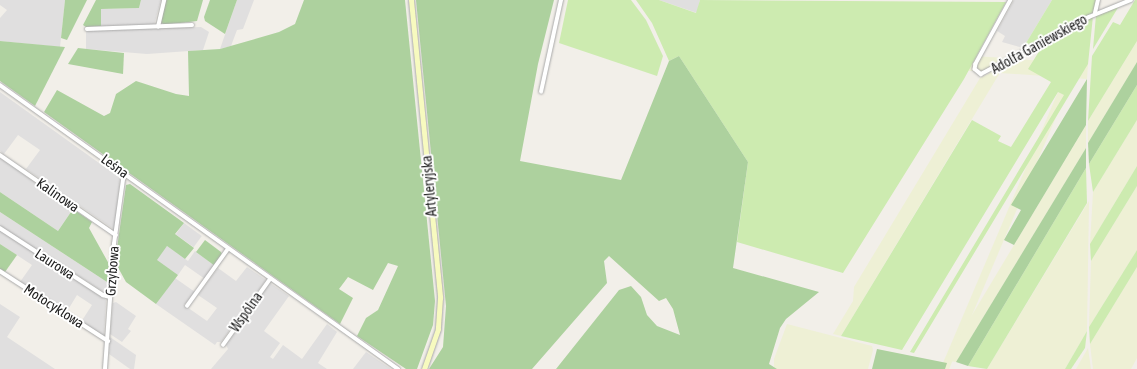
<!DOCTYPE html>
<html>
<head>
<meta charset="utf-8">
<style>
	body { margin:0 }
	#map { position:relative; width:1137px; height:369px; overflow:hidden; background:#f2efe9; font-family:"Asap Condensed",sans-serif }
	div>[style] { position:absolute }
	.residential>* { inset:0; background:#e0dfdf; transform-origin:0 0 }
	.farmland>* { inset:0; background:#eef0d5; transform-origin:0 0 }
	.grass>* { inset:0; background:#cdebb0 }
	.forest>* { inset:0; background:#add19e }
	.roads { filter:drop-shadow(0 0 1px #a9a9a9) drop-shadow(0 0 1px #a9a9a9) }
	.street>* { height:3.5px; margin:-1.75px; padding:0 1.75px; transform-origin:1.75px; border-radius:1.75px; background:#fff }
	.secondary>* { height:5px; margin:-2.5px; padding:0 2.5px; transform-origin:2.5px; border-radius:2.5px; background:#f7fabf }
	span { translate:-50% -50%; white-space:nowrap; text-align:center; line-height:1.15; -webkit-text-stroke:4px #fff; paint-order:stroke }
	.street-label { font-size:14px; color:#222 }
</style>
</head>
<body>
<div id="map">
	<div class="residential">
		<i style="clip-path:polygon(0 0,65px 0,60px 47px,0 41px,0 18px,7px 10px,0 5px)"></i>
		<i style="clip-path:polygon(141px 0,161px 0,154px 25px,101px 26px,101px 9px,139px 8px)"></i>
		<i style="clip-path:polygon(237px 0,254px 0,243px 29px,237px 30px,231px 46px,220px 49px)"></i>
		<i style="clip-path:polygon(659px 0,700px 0,697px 13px)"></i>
		<i style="clip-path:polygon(1014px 0,1052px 0,1023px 48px,1002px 42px,1005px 36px,997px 31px)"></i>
		<i style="clip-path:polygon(201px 27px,209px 32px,203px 50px,147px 54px,86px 49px,86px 31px)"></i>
		<i style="clip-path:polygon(0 92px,120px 178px,115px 230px,26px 169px,40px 150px,18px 135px,4px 154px,0 151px)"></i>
		<i style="clip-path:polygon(0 158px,73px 209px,58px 231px,0 192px)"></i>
		<i style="clip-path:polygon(0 212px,107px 282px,107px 294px,0 226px)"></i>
		<i style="left:184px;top:223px;width:22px;height:14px;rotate:36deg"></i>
		<i style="clip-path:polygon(0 230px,106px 300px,104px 335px,99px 335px,81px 322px,92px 305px,77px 295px,66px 313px,20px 282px,32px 265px,0 244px)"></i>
		<i style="clip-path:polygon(167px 246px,188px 261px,195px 251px,215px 266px,205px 279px,185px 265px,178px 275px,156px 260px)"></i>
		<i style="clip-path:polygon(247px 267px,266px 280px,221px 342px,217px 342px,215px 345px,156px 304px,175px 278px,195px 292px,184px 305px,207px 321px,217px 308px,198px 295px,218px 268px,236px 281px)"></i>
		<i style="clip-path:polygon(270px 283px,289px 296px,264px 331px,280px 343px,270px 357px,273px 359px,283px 345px,302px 359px,327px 324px,337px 332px,318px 363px,327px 369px,211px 369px,228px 349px,226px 345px)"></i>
		<i style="clip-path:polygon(116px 302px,136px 316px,128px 329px,131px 331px,122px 342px,110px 334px,113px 303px)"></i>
		<i style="clip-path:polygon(0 304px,20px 317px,7px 337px,55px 369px,0 369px)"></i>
		<i style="clip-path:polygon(110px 337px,136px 355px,134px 369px,130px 369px,109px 354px)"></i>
		<i style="clip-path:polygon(366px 352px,369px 354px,391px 369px,353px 369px)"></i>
	</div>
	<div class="farmland">
		<i style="clip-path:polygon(1137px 41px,1137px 62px,1088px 143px,1088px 121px)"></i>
		<i style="left:1088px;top:64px;width:15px;height:337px;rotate:94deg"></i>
		<i style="clip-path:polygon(1004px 66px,841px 336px,833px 334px,853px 301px,854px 287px,980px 78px)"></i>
		<i style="left:1058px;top:92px;width:8px;height:301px;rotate:23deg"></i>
		<i style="clip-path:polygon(1137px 120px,1137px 166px,1090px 244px,1093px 192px)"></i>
		<i style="clip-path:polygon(1086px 125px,1086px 148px,956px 362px,945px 360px)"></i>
		<i style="clip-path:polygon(1137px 186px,1137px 250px,1089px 327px,1091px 261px)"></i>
		<i style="clip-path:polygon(1089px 201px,1087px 331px,1065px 369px,987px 369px)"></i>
		<i style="clip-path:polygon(1137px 267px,1137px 358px,1131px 369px,1093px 369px,1090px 344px)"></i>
		<i style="clip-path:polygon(787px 324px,872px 346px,873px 350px,868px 369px,777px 369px,774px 367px,774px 359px)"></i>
		<i style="clip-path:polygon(1088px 348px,1091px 369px,1076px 369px)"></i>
	</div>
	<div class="grass">
		<i style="clip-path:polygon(568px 0,631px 0,646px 20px,663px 56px,657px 76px,559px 43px)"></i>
		<i style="clip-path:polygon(636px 0,659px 0,696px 13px,700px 0,1006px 2px,964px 79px,843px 273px,737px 242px,748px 162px,679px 56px,669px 61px,652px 23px)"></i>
		<i style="clip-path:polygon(1052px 0,1096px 0,1094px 12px,1028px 50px,1023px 48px)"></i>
		<i style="clip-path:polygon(1135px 0,1137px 0,1137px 41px,1088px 121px,1092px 56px,1113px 22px,1120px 25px)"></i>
		<i style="clip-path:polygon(1119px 6px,1093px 49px,1096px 15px)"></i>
		<i style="clip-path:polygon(1093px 16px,1088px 64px,914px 353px,910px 352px,1064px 95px,1058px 92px,902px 350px,841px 336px,972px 120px,1001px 136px,998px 141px,1011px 147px,1051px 82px,1028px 69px,1045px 42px)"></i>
		<i style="clip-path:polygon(1137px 85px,1137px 120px,1093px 192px,1089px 164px)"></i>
		<i style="clip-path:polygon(1137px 166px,1137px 186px,1091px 261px,1090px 244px)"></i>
		<i style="clip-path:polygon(1086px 168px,1087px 203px,987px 369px,968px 366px)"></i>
		<i style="clip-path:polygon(1137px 250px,1137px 267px,1090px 344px,1089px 327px)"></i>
		<i style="clip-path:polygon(1087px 331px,1085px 348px,1071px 369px,1065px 369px)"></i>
	</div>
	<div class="forest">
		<i style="clip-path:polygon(65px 0,87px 0,67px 40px,61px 38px)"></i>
		<i style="clip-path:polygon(96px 0,141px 0,139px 8px,101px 9px,101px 26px,86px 27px,83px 25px)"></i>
		<i style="clip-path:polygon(166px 0,203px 0,197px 21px,164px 25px,161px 22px)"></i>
		<i style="clip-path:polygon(210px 0,237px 0,225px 34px,205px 21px,204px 17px)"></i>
		<i style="clip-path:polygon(304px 0,405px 0,435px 301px,433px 325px,417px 369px,406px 369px,357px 336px,366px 318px,378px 310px,398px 266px,388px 263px,373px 290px,348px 277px,339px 289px,353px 298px,340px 324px,44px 112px,57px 90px,104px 116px,110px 113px,116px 94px,136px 81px,176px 94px,189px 96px,188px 51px,220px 49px,279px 32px,295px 24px)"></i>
		<i style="clip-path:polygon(416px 0,554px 0,538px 64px,520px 161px,621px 180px,669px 61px,679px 56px,748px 162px,733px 268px,819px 292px,786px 319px,780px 328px,769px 364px,777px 369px,556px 369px,619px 290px,631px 286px,641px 297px,647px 315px,657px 326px,680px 335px,673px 309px,666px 298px,659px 301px,609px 256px,604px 261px,607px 283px,532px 369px,429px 369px,443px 347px,446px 306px)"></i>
		<i style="clip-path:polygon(0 41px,65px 47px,35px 106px,0 81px)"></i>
		<i style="clip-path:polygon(78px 48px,124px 53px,123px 74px,68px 64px)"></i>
		<i style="clip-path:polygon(1137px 62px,1137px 85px,1089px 164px,1088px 143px)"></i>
		<i style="clip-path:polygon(1087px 79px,1086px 125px,1014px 245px,1004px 240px,1021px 210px,1011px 205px)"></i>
		<i style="clip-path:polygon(1086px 148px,1086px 168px,968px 366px,956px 362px)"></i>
		<i style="clip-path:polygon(130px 184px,184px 223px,175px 234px,194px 248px,185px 259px,167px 246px,157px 260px,178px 275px,156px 304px,126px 282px,115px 262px,126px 185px)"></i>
		<i style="clip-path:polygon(0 192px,58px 231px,73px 209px,92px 222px,89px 228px,109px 264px,107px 282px,0 212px)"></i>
		<i style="clip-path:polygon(205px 240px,221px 252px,222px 255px,215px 266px,196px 252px)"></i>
		<i style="clip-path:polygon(0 244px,17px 255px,5px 272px,0 269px)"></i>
		<i style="clip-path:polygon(877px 349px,947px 363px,945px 369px,872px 369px)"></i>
	</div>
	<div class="roads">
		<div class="street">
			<i style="left:1011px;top:0;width:73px;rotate:118.7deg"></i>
			<i style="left:976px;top:64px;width:5px;rotate:101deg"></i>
			<i style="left:975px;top:69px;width:8px;rotate:40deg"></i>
			<i style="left:981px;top:74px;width:122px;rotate:-27.8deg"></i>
			<i style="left:1089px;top:17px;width:45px;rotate:-22deg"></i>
			<i style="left:1095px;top:13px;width:13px;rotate:-77deg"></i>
			<i style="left:158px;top:27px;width:28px;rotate:-77deg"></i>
			<i style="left:87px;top:29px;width:105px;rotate:-2.2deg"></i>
			<i style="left:0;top:85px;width:489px;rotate:35.5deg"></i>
			<i style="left:541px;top:92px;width:94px;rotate:-77.7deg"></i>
			<i style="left:0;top:155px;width:141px;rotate:34.6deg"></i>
			<i style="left:0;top:228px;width:123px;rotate:33deg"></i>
			<i style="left:103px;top:295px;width:7px;rotate:16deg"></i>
			<i style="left:0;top:271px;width:129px;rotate:32.9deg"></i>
			<i style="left:187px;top:306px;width:70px;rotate:-54.3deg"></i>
			<i style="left:223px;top:345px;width:81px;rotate:-54.5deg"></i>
			<i style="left:105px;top:369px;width:125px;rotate:-85.9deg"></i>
			<i style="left:114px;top:244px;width:72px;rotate:-82deg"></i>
		</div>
		<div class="secondary">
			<i style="left:411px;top:0;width:299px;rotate:84.4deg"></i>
			<i style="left:440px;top:298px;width:31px;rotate:94deg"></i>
			<i style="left:438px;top:329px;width:42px;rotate:109.3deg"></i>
		</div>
	</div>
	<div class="street-label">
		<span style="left:1039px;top:44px;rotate:-29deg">Adolfa Ganiewskiego</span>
		<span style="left:115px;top:166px;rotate:36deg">Leśna</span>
		<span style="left:429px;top:186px;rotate:-95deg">Artyleryjska</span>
		<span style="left:58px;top:195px;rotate:35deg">Kalinowa</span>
		<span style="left:55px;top:264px;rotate:33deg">Laurowa</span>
		<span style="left:112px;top:271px;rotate:-86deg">Grzybowa</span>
		<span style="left:54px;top:306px;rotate:33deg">Motocyklowa</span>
		<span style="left:246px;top:312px;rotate:-55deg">Wspólna</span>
	</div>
</div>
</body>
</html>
